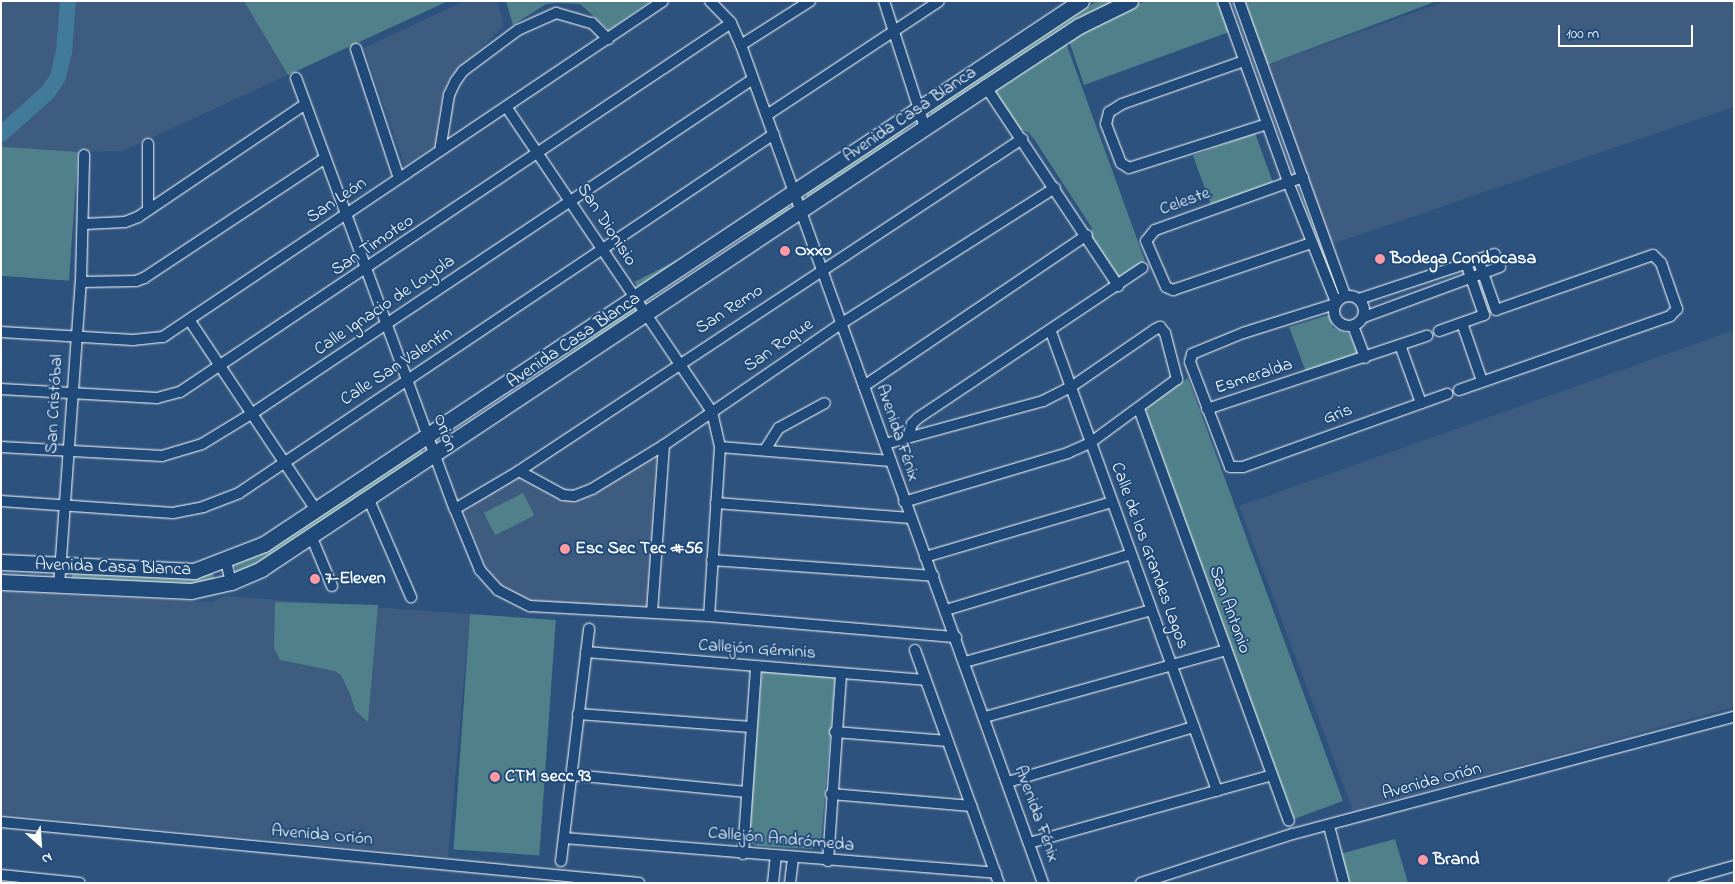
<!DOCTYPE html>
<html>
<head>
<meta charset="utf-8">
<style>
	body { margin:0 }
	#map { position:relative; width:1735px; height:884px; overflow:hidden; background:#2d527d; font-family:"Indie Flower",sans-serif }
	div>[style] { position:absolute }
	.built>* { inset:0; background:#3e5b80 }
	.green>* { inset:0; background:#50818b; transform-origin:0 0 }
	.river>* { height:16px; margin:-8px; padding:0 8px; transform-origin:8px; border-radius:8px; background:#427a9c }
	.roads { filter:drop-shadow(0 0 1px #fff) drop-shadow(0 0 1px #fff) }
	.street>* { height:10px; margin:-5px; padding:0 5px; transform-origin:5px; border-radius:5px; background:#1f4a7a }
	.street>.ring { margin:-5px; padding:0; box-sizing:content-box; background:none; border:10px solid #1f4a7a; border-radius:50% }
	.secondary>* { height:15px; margin:-7.5px; padding:0 7.5px; transform-origin:7.5px; border-radius:7.5px; background:#1f4a7a }
	.dots>* { width:14px; height:14px; translate:-50% -50%; box-sizing:border-box; border:2px solid #1f4a7a; border-radius:50% }
	span { translate:-50% -50%; white-space:nowrap; text-align:center; line-height:1.15; -webkit-text-stroke:4px #1f4a7a; paint-order:stroke }
	.street-label { font-size:18px; color:#fff }
	.poi-label { font-size:18px; color:#fff; font-weight:700 }
	.left { translate:0 -50%; text-align:left }
	.frame { position:absolute; inset:0; border:2px solid #fff; pointer-events:none }
	.north { position:absolute; left:15px; top:819px; width:50px; height:50px; -webkit-text-stroke:4px #1f4a7a; paint-order:stroke; rotate:154deg; font-size:14px; font-weight:700; line-height:20px; text-align:center; color:#fff }
	.north::after { content:''; display:block; margin:auto; width:18px; height:22px; background:#fff; clip-path:polygon(50% 0,100% 100%,50% 72%,0 100%) }
	.scale { position:absolute; left:1558px; top:25px; width:135px; height:22px; box-sizing:border-box; border:2px solid #fff; border-top:0; padding-left:6px; font-size:15px; line-height:18px; white-space:nowrap; color:#fff; -webkit-text-stroke:4px #1f4a7a; paint-order:stroke }
</style>
</head>
<body>
<div id="map">
	<div class="built">
		<i style="clip-path:polygon(1px 1px,245px 1px,288px 75px,123px 151px,1px 154px)"></i>
		<i style="clip-path:polygon(464px 1px,497px 1px,504px 26px,448px 79px,440px 104px,436px 145px,405px 166px,364px 48px)"></i>
		<i style="clip-path:polygon(1446px 1px,1734px 1px,1734px 107px,1332px 244px,1267px 65px)"></i>
		<i style="clip-path:polygon(1734px 330px,1734px 707px,1353px 811px,1239px 506px)"></i>
		<i style="clip-path:polygon(657px 453px,647px 608px,531px 604px,493px 582px,464px 511px,519px 477px,560px 500px,592px 496px)"></i>
		<i style="clip-path:polygon(1px 591px,212px 602px,225px 596px,470px 614px,448px 857px,1px 814px)"></i>
	</div>
	<div class="green">
		<i style="clip-path:polygon(244px 1px,448px 1px,288px 75px)"></i>
		<i style="clip-path:polygon(506px 1px,651px 1px,609px 30px,580px 4px,559px 3px,546px 4px,513px 25px)"></i>
		<i style="clip-path:polygon(1097px 1px,1118px 1px,932px 117px,930px 109px)"></i>
		<i style="clip-path:polygon(1146px 1px,1217px 1px,1229px 32px,1084px 85px,1069px 41px,1120px 11px)"></i>
		<i style="clip-path:polygon(1245px 1px,1437px 1px,1267px 65px)"></i>
		<i style="clip-path:polygon(1066px 43px,1145px 261px,1117px 278px,1091px 236px,1092px 228px,1034px 139px,1028px 132px,1018px 129px,994px 92px)"></i>
		<i style="clip-path:polygon(916px 118px,891px 145px,808px 200px,806px 193px)"></i>
		<i style="left:1255px;top:133px;width:54px;height:66px;rotate:70deg"></i>
		<i style="left:78px;top:152px;width:129px;height:76px;rotate:94deg"></i>
		<i style="left:787px;top:204px;width:9px;height:171px;rotate:63deg"></i>
		<i style="left:634px;top:307px;width:9px;height:235px;rotate:54deg"></i>
		<i style="clip-path:polygon(1329px 315px,1333px 328px,1349px 334px,1359px 355px,1306px 372px,1289px 327px)"></i>
		<i style="clip-path:polygon(1188px 378px,1343px 801px,1294px 819px,1147px 416px,1146px 408px)"></i>
		<i style="clip-path:polygon(421px 449px,425px 457px,279px 554px,237px 573px,234px 565px,264px 553px)"></i>
		<i style="left:523px;top:493px;width:25px;height:44px;rotate:63deg"></i>
		<i style="clip-path:polygon(213px 573px,215px 580px,182px 586px,72px 581px,72px 574px,172px 578px)"></i>
		<i style="clip-path:polygon(275px 602px,378px 605px,368px 722px,355px 710px,350px 694px,341px 675px,335px 671px,280px 660px,274px 648px)"></i>
		<i style="left:470px;top:614px;width:86px;height:236px;rotate:4deg"></i>
		<i style="clip-path:polygon(766px 670px,834px 677px,835px 680px,821px 841px,813px 849px,757px 846px,748px 841px,762px 672px)"></i>
		<i style="clip-path:polygon(1395px 839px,1408px 883px,1349px 883px,1340px 854px)"></i>
	</div>
	<div class="river">
		<i style="left:1px;top:134px;width:62px;rotate:-41.7deg"></i>
		<i style="left:47px;top:93px;width:19px;rotate:-55deg"></i>
		<i style="left:58px;top:77px;width:26px;rotate:-77deg"></i>
		<i style="left:64px;top:52px;width:51px;rotate:-85.5deg"></i>
	</div>
	<div class="roads">
		<div class="street">
			<i style="left:710px;top:1px;width:30px;rotate:46deg"></i>
			<i style="left:731px;top:23px;width:24px;rotate:66deg"></i>
			<i style="left:741px;top:45px;width:891px;rotate:70.18deg"></i>
			<i style="left:884px;top:1px;width:133px;rotate:72.1deg"></i>
			<i style="left:1223px;top:1px;width:192px;rotate:70.2deg"></i>
			<i style="left:1288px;top:182px;width:129px;rotate:68.2deg"></i>
			<i style="left:1239px;top:1px;width:313px;rotate:70.2deg"></i>
			<i style="left:741px;top:45px;width:82px;rotate:-32.5deg"></i>
			<i style="left:356px;top:49px;width:136px;rotate:71.6deg"></i>
			<i style="left:1244px;top:61px;width:129px;rotate:160.6deg"></i>
			<i style="left:1122px;top:104px;width:15px;rotate:148deg"></i>
			<i style="left:1109px;top:112px;width:12px;rotate:104deg"></i>
			<i style="left:1106px;top:124px;width:42px;rotate:69deg"></i>
			<i style="left:1121px;top:163px;width:9px;rotate:32deg"></i>
			<i style="left:1129px;top:168px;width:145px;rotate:-17.7deg"></i>
			<i style="left:296px;top:78px;width:459px;rotate:69.8deg"></i>
			<i style="left:455px;top:509px;width:66px;rotate:67.7deg"></i>
			<i style="left:480px;top:570px;width:27px;rotate:48deg"></i>
			<i style="left:498px;top:590px;width:36px;rotate:27deg"></i>
			<i style="left:530px;top:606px;width:179px;rotate:3.2deg"></i>
			<i style="left:709px;top:616px;width:248px;rotate:4.9deg"></i>
			<i style="left:986px;top:87px;width:239px;rotate:56.4deg"></i>
			<i style="left:507px;top:108px;width:367px;rotate:56deg"></i>
			<i style="left:712px;top:412px;width:36px;rotate:77deg"></i>
			<i style="left:720px;top:447px;width:169px;rotate:93.7deg"></i>
			<i style="left:767px;top:115px;width:206px;rotate:-33.5deg"></i>
			<i style="left:148px;top:144px;width:66px;rotate:90deg"></i>
			<i style="left:440px;top:151px;width:57px;rotate:-80.9deg"></i>
			<i style="left:449px;top:95px;width:14px;rotate:-65deg"></i>
			<i style="left:455px;top:82px;width:14px;rotate:-54deg"></i>
			<i style="left:463px;top:71px;width:69px;rotate:-36.7deg"></i>
			<i style="left:518px;top:30px;width:42px;rotate:-24.1deg"></i>
			<i style="left:556px;top:13px;width:37px;rotate:16deg"></i>
			<i style="left:592px;top:23px;width:23px;rotate:45deg"></i>
			<i style="left:1303px;top:177px;width:157px;rotate:160.3deg"></i>
			<i style="left:1155px;top:230px;width:14px;rotate:129deg"></i>
			<i style="left:1146px;top:241px;width:50px;rotate:66.5deg"></i>
			<i style="left:1166px;top:287px;width:8px;rotate:23deg"></i>
			<i style="left:1173px;top:290px;width:146px;rotate:-18.8deg"></i>
			<i style="left:84px;top:224px;width:41px;rotate:-2.8deg"></i>
			<i style="left:125px;top:222px;width:14px;rotate:-21deg"></i>
			<i style="left:138px;top:217px;width:200px;rotate:-34deg"></i>
			<i style="left:81px;top:282px;width:55px;rotate:-1deg"></i>
			<i style="left:136px;top:281px;width:9px;rotate:-21deg"></i>
			<i style="left:144px;top:278px;width:216px;rotate:-33.5deg"></i>
			<i class="ring" style="left:1334px;top:296px;width:20px;height:20px"></i>
			<i style="left:1359px;top:299px;width:143px;rotate:-18.3deg"></i>
			<i style="left:1335px;top:304px;width:96px;rotate:162.5deg"></i>
			<i style="left:1243px;top:333px;width:55px;rotate:157.6deg"></i>
			<i style="left:1192px;top:354px;width:8px;rotate:104deg"></i>
			<i style="left:1190px;top:362px;width:112px;rotate:69.1deg"></i>
			<i style="left:1230px;top:467px;width:13px"></i>
			<i style="left:1243px;top:467px;width:217px;rotate:-19.7deg"></i>
			<i style="left:1364px;top:317px;width:145px;rotate:-20.2deg"></i>
			<i style="left:190px;top:321px;width:227px;rotate:56.3deg"></i>
			<i style="left:1462px;top:323px;width:61px;rotate:71deg"></i>
			<i style="left:1353px;top:326px;width:34px;rotate:69deg"></i>
			<i style="left:1439px;top:331px;width:48px;rotate:-19.6deg"></i>
			<i style="left:1484px;top:315px;width:55px;rotate:-109.1deg"></i>
			<i style="left:1px;top:332px;width:132px;rotate:3.5deg"></i>
			<i style="left:133px;top:340px;width:30px;rotate:-6deg"></i>
			<i style="left:163px;top:337px;width:602px;rotate:-33.9deg"></i>
			<i style="left:1051px;top:332px;width:488px;rotate:70.1deg"></i>
			<i style="left:1400px;top:345px;width:62px;rotate:70.1deg"></i>
			<i style="left:864px;top:386px;width:269px;rotate:-34.1deg"></i>
			<i style="left:1px;top:389px;width:156px;rotate:3.3deg"></i>
			<i style="left:157px;top:398px;width:24px;rotate:-15deg"></i>
			<i style="left:180px;top:392px;width:663px;rotate:-33.81deg"></i>
			<i style="left:1459px;top:390px;width:224px;rotate:-19.3deg"></i>
			<i style="left:1670px;top:316px;width:10px;rotate:-45deg"></i>
			<i style="left:1677px;top:309px;width:49px;rotate:-109.2deg"></i>
			<i style="left:1661px;top:263px;width:11px;rotate:-135deg"></i>
			<i style="left:1653px;top:255px;width:166px;rotate:160.7deg"></i>
			<i style="left:1496px;top:310px;width:54px;rotate:-109.4deg"></i>
			<i style="left:1139px;top:409px;width:438px;rotate:70deg"></i>
			<i style="left:1207px;top:409px;width:232px;rotate:-18.4deg"></i>
			<i style="left:908px;top:437px;width:14px;rotate:-73deg"></i>
			<i style="left:912px;top:424px;width:8px;rotate:-45deg"></i>
			<i style="left:918px;top:418px;width:270px;rotate:-33.8deg"></i>
			<i style="left:885px;top:444px;width:164px;rotate:-15.2deg"></i>
			<i style="left:1043px;top:401px;width:31px;rotate:-27deg"></i>
			<i style="left:1071px;top:387px;width:101px;rotate:-34.5deg"></i>
			<i style="left:1154px;top:330px;width:7px;rotate:-27deg"></i>
			<i style="left:1160px;top:327px;width:8px;rotate:50deg"></i>
			<i style="left:1165px;top:333px;width:48px;rotate:75.4deg"></i>
			<i style="left:1177px;top:379px;width:108px;rotate:143.7deg"></i>
			<i style="left:1090px;top:443px;width:24px;rotate:156deg"></i>
			<i style="left:1068px;top:453px;width:171px;rotate:163.4deg"></i>
			<i style="left:1px;top:447px;width:161px;rotate:3.2deg"></i>
			<i style="left:162px;top:456px;width:42px;rotate:-16.7deg"></i>
			<i style="left:202px;top:444px;width:60px;rotate:-31.3deg"></i>
			<i style="left:253px;top:413px;width:601px;rotate:-33.74deg"></i>
			<i style="left:720px;top:447px;width:171px;rotate:4.7deg"></i>
			<i style="left:765px;top:450px;width:26px;rotate:-58deg"></i>
			<i style="left:779px;top:428px;width:52px;rotate:-28.5deg"></i>
			<i style="left:519px;top:471px;width:50px;rotate:28.6deg"></i>
			<i style="left:563px;top:495px;width:11px;rotate:5deg"></i>
			<i style="left:574px;top:496px;width:19px;rotate:-21deg"></i>
			<i style="left:592px;top:489px;width:84px;rotate:-31.4deg"></i>
			<i style="left:664px;top:445px;width:216px;rotate:-34.4deg"></i>
			<i style="left:842px;top:323px;width:252px;rotate:-32.4deg"></i>
			<i style="left:369px;top:500px;width:106px;rotate:66.6deg"></i>
			<i style="left:1px;top:501px;width:172px;rotate:4deg"></i>
			<i style="left:173px;top:513px;width:31px;rotate:-11deg"></i>
			<i style="left:203px;top:507px;width:39px;rotate:-21deg"></i>
			<i style="left:239px;top:493px;width:644px;rotate:-33.86deg"></i>
			<i style="left:716px;top:503px;width:195px;rotate:4.4deg"></i>
			<i style="left:455px;top:509px;width:74px;rotate:-30.7deg"></i>
			<i style="left:519px;top:471px;width:603px;rotate:-33.43deg"></i>
			<i style="left:312px;top:538px;width:52px;rotate:67.4deg"></i>
			<i style="left:925px;top:557px;width:195px;rotate:-16.4deg"></i>
			<i style="left:712px;top:560px;width:222px;rotate:4.1deg"></i>
			<i style="left:226px;top:561px;width:22px;rotate:77deg"></i>
			<i style="left:59px;top:586px;width:305px;rotate:-85.9deg"></i>
			<i style="left:81px;top:282px;width:127px;rotate:-88.6deg"></i>
			<i style="left:946px;top:610px;width:193px;rotate:-16.8deg"></i>
			<i style="left:652px;top:612px;width:167px;rotate:-85.9deg"></i>
			<i style="left:915px;top:650px;width:248px;rotate:70.2deg"></i>
			<i style="left:586px;top:652px;width:340px;rotate:4.7deg"></i>
			<i style="left:965px;top:662px;width:193px;rotate:-15.6deg"></i>
			<i style="left:578px;top:714px;width:173px;rotate:4.3deg"></i>
			<i style="left:985px;top:717px;width:250px;rotate:-15.5deg"></i>
			<i style="left:835px;top:732px;width:113px;rotate:4.6deg"></i>
			<i style="left:573px;top:775px;width:174px;rotate:5.6deg"></i>
			<i style="left:1008px;top:782px;width:194px;rotate:-16.5deg"></i>
			<i style="left:831px;top:794px;width:141px;rotate:4.9deg"></i>
			<i style="left:1px;top:822px;width:641px;rotate:5.46deg"></i>
			<i style="left:1329px;top:826px;width:59px;rotate:75.3deg"></i>
			<i style="left:564px;top:838px;width:433px;rotate:4.6deg"></i>
			<i style="left:1029px;top:843px;width:252px;rotate:-15.6deg"></i>
			<i style="left:743px;top:854px;width:187px;rotate:-86deg"></i>
			<i style="left:561px;top:861px;width:234px;rotate:-83.1deg"></i>
			<i style="left:828px;top:861px;width:188px;rotate:-86deg"></i>
			<i style="left:1px;top:875px;width:79px;rotate:5.8deg"></i>
			<i style="left:773px;top:883px;width:27px;rotate:-84deg"></i>
			<i style="left:790px;top:883px;width:25px;rotate:-83deg"></i>
			<i style="left:1141px;top:883px;width:160px;rotate:-17.9deg"></i>
			<i style="left:1293px;top:834px;width:456px;rotate:-14.9deg"></i>
			<i style="left:1674px;top:883px;width:62px;rotate:-15.8deg"></i>
		</div>
		<div class="secondary">
			<i style="left:1px;top:562px;width:193px;rotate:2.7deg"></i>
			<i style="left:194px;top:571px;width:75px;rotate:-21.1deg"></i>
			<i style="left:264px;top:544px;width:981px;rotate:-33.61deg"></i>
			<i style="left:1px;top:582px;width:190px;rotate:2.7deg"></i>
			<i style="left:191px;top:591px;width:41px;rotate:-12.7deg"></i>
			<i style="left:231px;top:582px;width:33px;rotate:-23deg"></i>
			<i style="left:261px;top:569px;width:871px;rotate:-33.62deg"></i>
			<i style="left:986px;top:87px;width:111px;rotate:-33.3deg"></i>
			<i style="left:1079px;top:26px;width:57px;rotate:-26.1deg"></i>
		</div>
	</div>
	<div class="dots">
		<i style="left:785px;top:251px;background:#ff9aa2"></i>
		<i style="left:1380px;top:259px;background:#ff9aa2"></i>
		<i style="left:565px;top:549px;background:#ff9aa2"></i>
		<i style="left:315px;top:579px;background:#ff9aa2"></i>
		<i style="left:495px;top:777px;background:#ff9aa2"></i>
		<i style="left:1423px;top:860px;background:#ff9aa2"></i>
	</div>
	<div class="street-label">
		<span style="left:910px;top:115px;rotate:-34deg">Avenida Casa Blanca</span>
		<span style="left:337px;top:201px;rotate:-34deg">San León</span>
		<span style="left:1185px;top:202px;rotate:-20deg">Celeste</span>
		<span style="left:606px;top:225px;rotate:57deg">San Dionisio</span>
		<span style="left:373px;top:246px;rotate:-34deg">San Timoteo</span>
		<span style="left:385px;top:306px;rotate:-34deg">Calle Ignacio de Loyola</span>
		<span style="left:730px;top:310px;rotate:-33deg">San Remo</span>
		<span style="left:574px;top:341px;rotate:-34deg">Avenida Casa Blanca</span>
		<span style="left:779px;top:346px;rotate:-35deg">San Roque</span>
		<span style="left:397px;top:367px;rotate:-33deg">Calle San Valentín</span>
		<span style="left:1254px;top:377px;rotate:-18deg">Esmeralda</span>
		<span style="left:55px;top:404px;rotate:-87deg">San Cristóbal</span>
		<span style="left:1338px;top:415px;rotate:-20deg">Gris</span>
		<span style="left:444px;top:433px;rotate:70deg">Orión</span>
		<span style="left:897px;top:433px;rotate:71deg">Avenida Fénix</span>
		<span style="left:1149px;top:556px;rotate:70deg">Calle de los Grandes Lagos</span>
		<span style="left:113px;top:568px;rotate:2deg">Avenida Casa Blanca</span>
		<span style="left:1229px;top:610px;rotate:70deg">San Antonio</span>
		<span style="left:757px;top:650px;rotate:4deg">Callejón Géminis</span>
		<span style="left:1432px;top:782px;rotate:-15deg">Avenida Orión</span>
		<span style="left:1036px;top:814px;rotate:70deg">Avenida Fénix</span>
		<span style="left:322px;top:836px;rotate:5deg">Avenida Orión</span>
		<span style="left:781px;top:840px;rotate:5deg">Callejón Andrómeda</span>
	</div>
	<div class="poi-label">
		<span class="left" style="left:795px;top:251px">Oxxo</span>
		<span class="left" style="left:1390px;top:259px">Bodega Condocasa</span>
		<span class="left" style="left:575px;top:549px">Esc Sec Tec #56</span>
		<span class="left" style="left:325px;top:579px">7-Eleven</span>
		<span class="left" style="left:505px;top:777px">CTM secc 93</span>
		<span class="left" style="left:1433px;top:860px">Brand</span>
	</div>
	<div class="frame"></div>
	<div class="north">N</div>
	<div class="scale">100 m</div>
</div>
</body>
</html>
